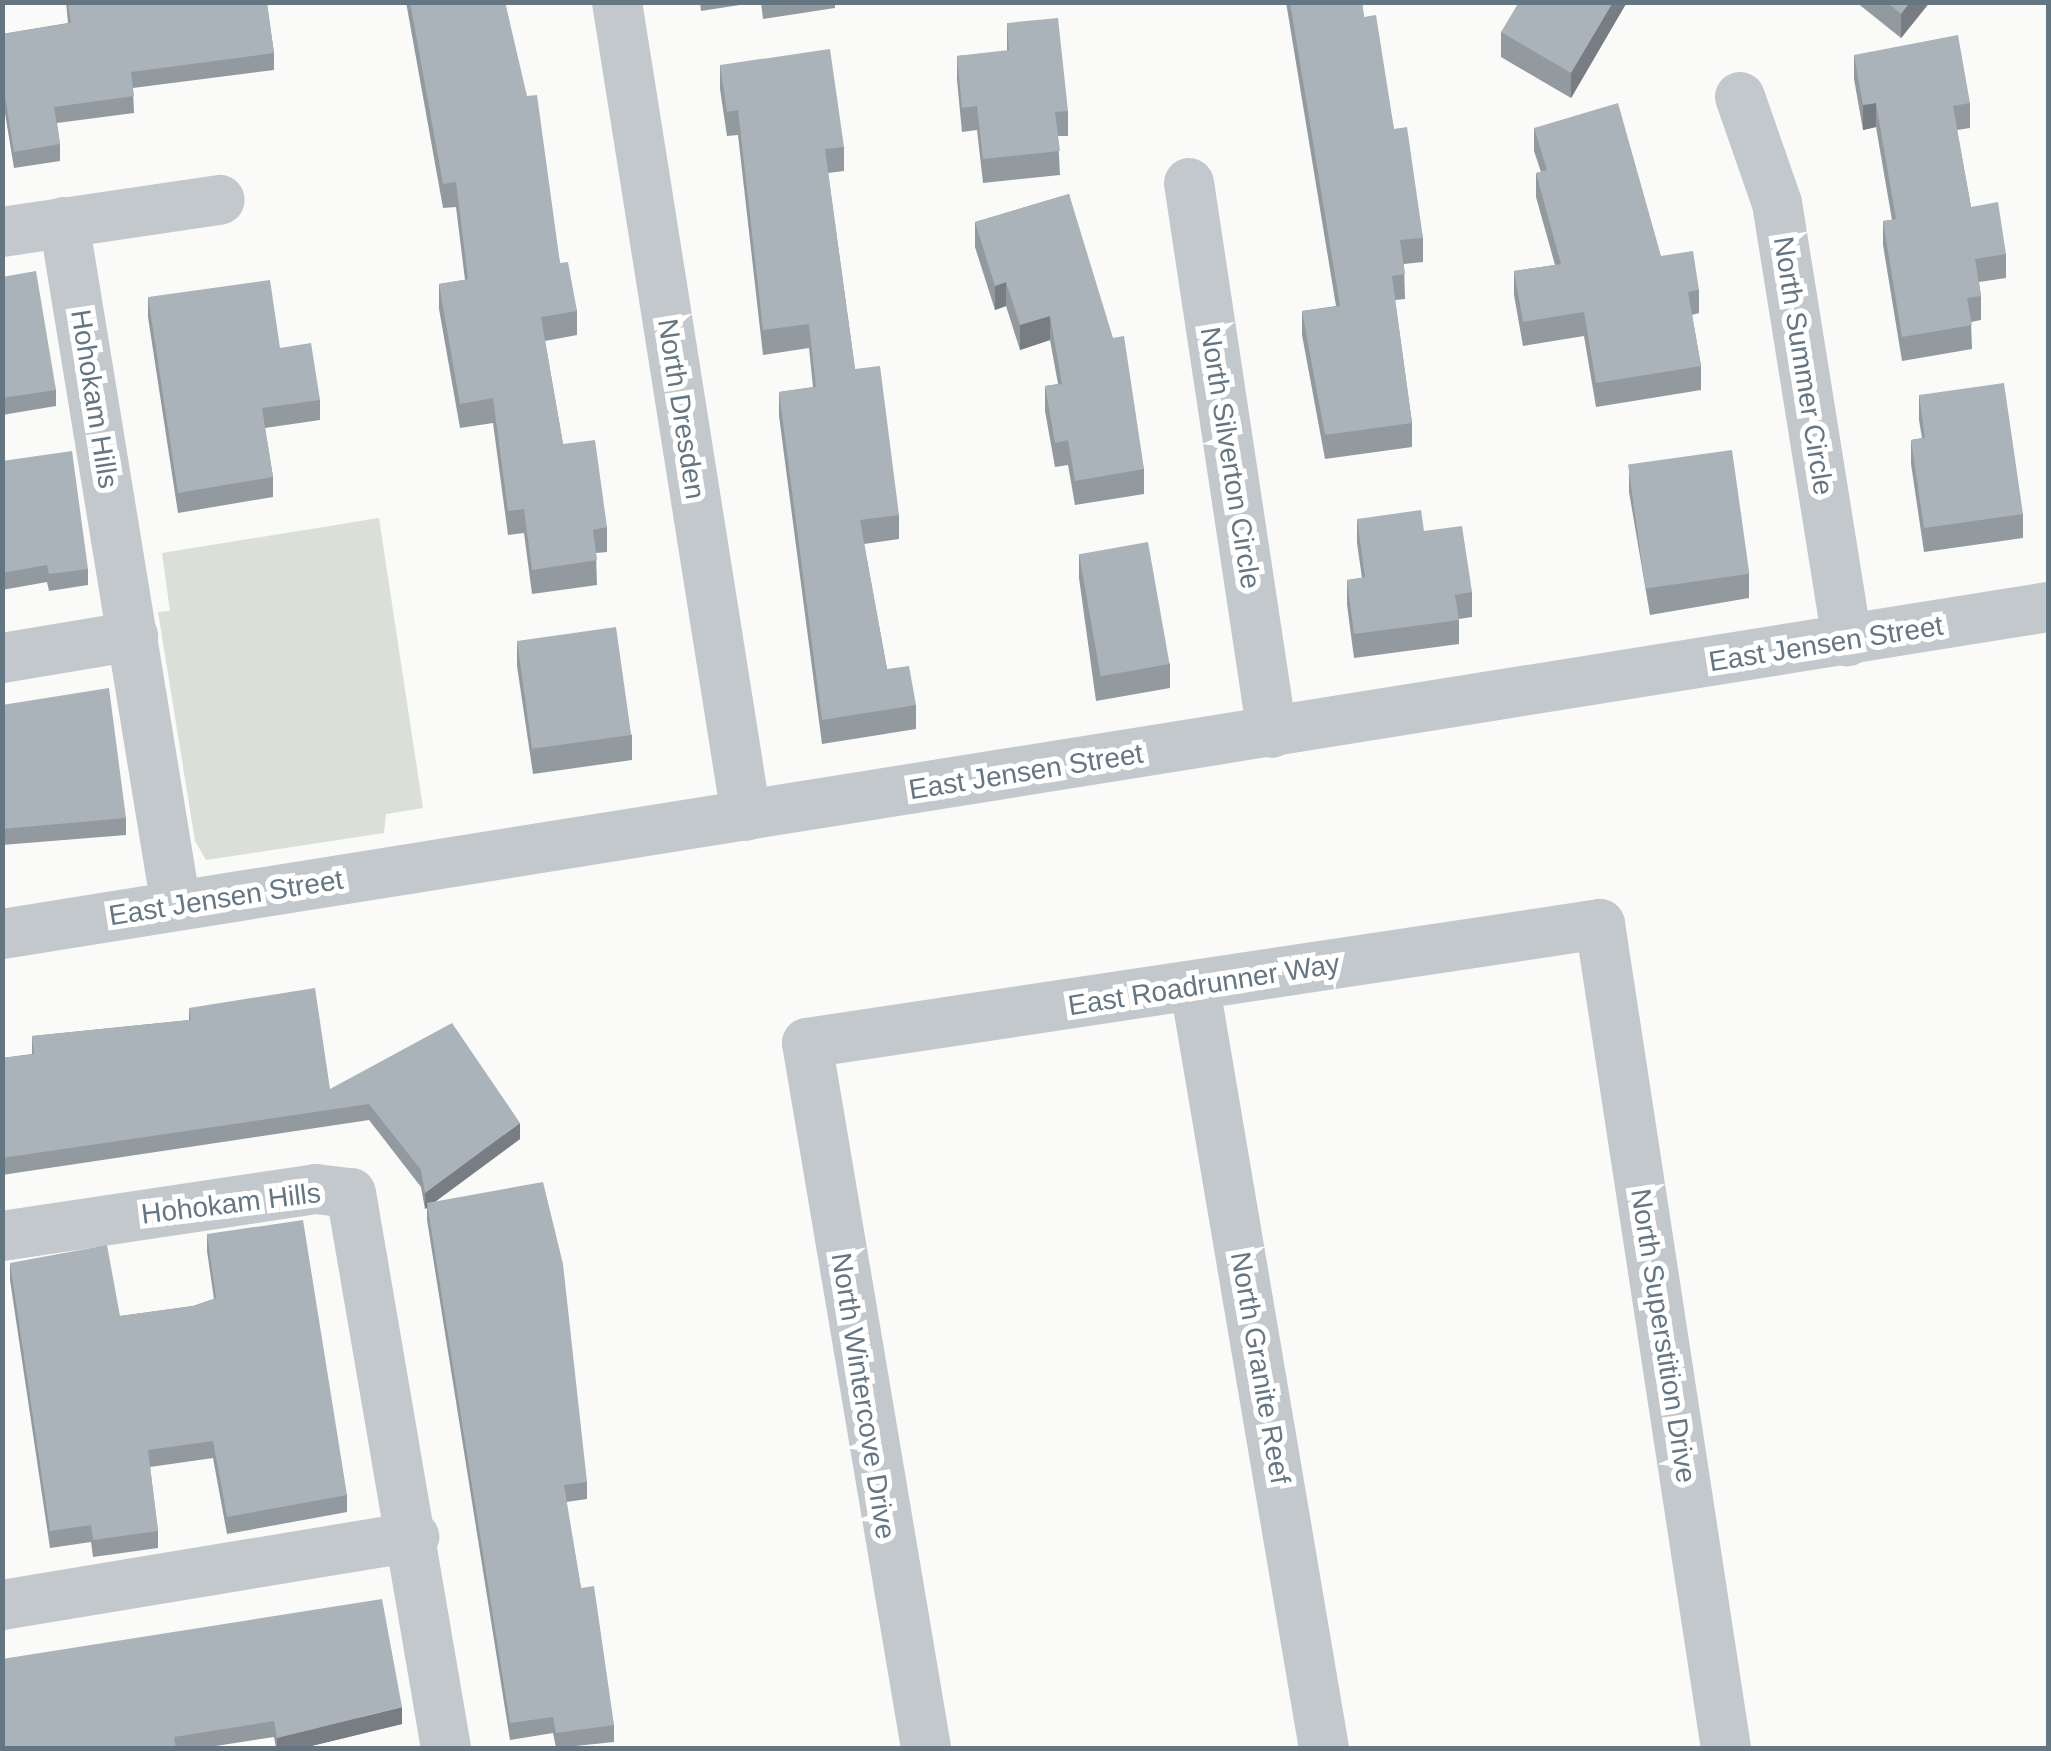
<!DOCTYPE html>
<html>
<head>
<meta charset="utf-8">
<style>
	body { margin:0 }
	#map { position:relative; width:2051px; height:1751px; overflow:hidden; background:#fafaf8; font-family:Arial,sans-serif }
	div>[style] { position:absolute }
	.green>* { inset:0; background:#dadfd7 }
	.minor>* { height:50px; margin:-25px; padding:0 25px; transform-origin:25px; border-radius:25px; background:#c3c8cc }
	.wall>* { inset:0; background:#929a9f }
	.shaded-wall>* { inset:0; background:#777d82 }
	.building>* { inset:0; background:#aab3b9; transform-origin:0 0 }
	span { translate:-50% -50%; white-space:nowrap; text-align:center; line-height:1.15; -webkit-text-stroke:10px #fff; paint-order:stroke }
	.street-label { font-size:28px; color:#657683 }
	.frame { position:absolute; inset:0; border:5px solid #657683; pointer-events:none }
</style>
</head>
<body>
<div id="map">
	<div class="green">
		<i style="clip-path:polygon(379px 518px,423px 808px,386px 814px,384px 833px,206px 860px,195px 841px,158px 612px,170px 611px,162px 553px)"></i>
	</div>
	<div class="minor">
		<i style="left:617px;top:2px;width:824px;rotate:80.99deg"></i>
		<i style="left:1740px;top:97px;width:112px;rotate:70.8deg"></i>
		<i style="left:1777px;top:203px;width:444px;rotate:80.9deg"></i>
		<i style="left:1189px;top:183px;width:556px;rotate:81.42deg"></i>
		<i style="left:64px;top:222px;width:693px;rotate:80.7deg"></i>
		<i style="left:2px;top:232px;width:220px;rotate:-8.4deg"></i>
		<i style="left:2px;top:658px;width:133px;rotate:-9.5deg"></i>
		<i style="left:2px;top:934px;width:2072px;rotate:-9.08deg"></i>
		<i style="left:1195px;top:988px;width:771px;rotate:80.37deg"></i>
		<i style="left:2px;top:1236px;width:317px;rotate:-8.5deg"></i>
		<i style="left:316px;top:1189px;width:35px;rotate:7deg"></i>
		<i style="left:351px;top:1193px;width:563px;rotate:80.29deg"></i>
		<i style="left:2px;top:1605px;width:418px;rotate:-9.4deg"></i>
		<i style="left:926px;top:1748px;width:715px;rotate:-99.58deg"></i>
		<i style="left:807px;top:1043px;width:802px;rotate:-8.53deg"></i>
		<i style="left:1600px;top:924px;width:834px;rotate:81.31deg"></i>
	</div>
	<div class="wall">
		<i style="clip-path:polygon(66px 2px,285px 2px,267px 5px,274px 53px,274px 70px,133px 88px,134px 113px,57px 123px,60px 144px,60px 161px,14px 168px,2px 95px,2px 34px,68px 23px)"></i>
		<i style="clip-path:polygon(406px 2px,505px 2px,560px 263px,577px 311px,577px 335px,545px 341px,563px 444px,607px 527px,607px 552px,596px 553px,597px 585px,532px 594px,524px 533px,508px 535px,493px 423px,460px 428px,439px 309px,439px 284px,465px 280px,456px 207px,443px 208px)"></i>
		<i style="clip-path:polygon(700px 2px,759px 2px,701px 11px)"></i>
		<i style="clip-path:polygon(761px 2px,835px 2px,835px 8px,763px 19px)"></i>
		<i style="clip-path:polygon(1286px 2px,1362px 2px,1364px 17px,1423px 238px,1423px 262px,1404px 264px,1405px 299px,1395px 300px,1412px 423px,1412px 447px,1325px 459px,1302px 335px,1302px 311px,1336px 306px)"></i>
		<i style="clip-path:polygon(1627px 2px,1571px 98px,1501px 57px,1501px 32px)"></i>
		<i style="clip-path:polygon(1856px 2px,1930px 2px,1901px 38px)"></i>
		<i style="clip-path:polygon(1007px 23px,1068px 111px,1068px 136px,1058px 136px,1060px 175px,983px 183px,977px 130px,962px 132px,957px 80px,957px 56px,1007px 51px)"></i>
		<i style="clip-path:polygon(1854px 55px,1970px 103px,1970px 128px,1957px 130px,1971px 207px,2006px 254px,2006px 278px,1979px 282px,1981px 296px,1981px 320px,1971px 322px,1972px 349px,1902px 361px,1883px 245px,1883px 221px,1892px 220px,1876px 127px,1863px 130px,1854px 79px)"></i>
		<i style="clip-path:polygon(720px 65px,844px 147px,844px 171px,828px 173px,855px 369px,899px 515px,899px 539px,864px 544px,887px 669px,916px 705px,916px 729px,822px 744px,779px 416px,779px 392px,813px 387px,809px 348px,763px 355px,738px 135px,727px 136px,720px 89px)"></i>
		<i style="clip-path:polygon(1534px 128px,1661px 256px,1699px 290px,1699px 313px,1692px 315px,1701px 366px,1701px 390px,1596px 407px,1584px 336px,1523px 346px,1514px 295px,1514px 271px,1555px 265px,1536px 197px,1536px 173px,1541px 172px,1534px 151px)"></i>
		<i style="clip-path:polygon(1069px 194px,1144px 469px,1144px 494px,1075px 505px,1068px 465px,1055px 467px,1045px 411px,1045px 386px,1058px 384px,1050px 340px,1020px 350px,1006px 306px,995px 310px,975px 247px,975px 222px)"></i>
		<i style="clip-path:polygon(2px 277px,56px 390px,56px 406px,2px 415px)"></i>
		<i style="clip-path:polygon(148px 297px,280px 348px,320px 400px,320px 420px,265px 428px,273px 477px,273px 497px,178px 513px,148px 317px)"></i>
		<i style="clip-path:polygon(1919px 395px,2023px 514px,2023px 538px,1924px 552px,1911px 464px,1911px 440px,1922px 438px,1919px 420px)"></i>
		<i style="clip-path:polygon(2px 461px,88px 569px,88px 585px,49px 591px,47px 582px,2px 590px)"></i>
		<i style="clip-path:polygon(1629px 468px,1749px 574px,1749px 598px,1650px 615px,1629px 492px)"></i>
		<i style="clip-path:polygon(1357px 519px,1424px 531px,1472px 592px,1472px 617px,1459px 619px,1459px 644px,1354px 658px,1347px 605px,1347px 580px,1362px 578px,1357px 543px)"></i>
		<i style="clip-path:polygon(1079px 554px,1170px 664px,1170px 688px,1096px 701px,1079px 578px)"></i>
		<i style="clip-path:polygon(517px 642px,632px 735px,632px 760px,533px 774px,517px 666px)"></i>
		<i style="clip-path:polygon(2px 705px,126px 818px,126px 835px,2px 845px)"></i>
		<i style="clip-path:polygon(189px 1008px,330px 1089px,520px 1139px,435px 1202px,587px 1482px,587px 1499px,566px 1502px,581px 1588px,614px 1725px,614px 1742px,556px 1748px,553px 1733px,510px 1740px,427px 1220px,427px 1208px,425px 1209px,421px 1187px,369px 1120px,2px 1175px,2px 1058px,32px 1054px,32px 1036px,189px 1020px)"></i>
		<i style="clip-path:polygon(207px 1234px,347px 1495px,347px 1512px,227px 1534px,213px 1458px,150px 1467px,158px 1531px,158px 1548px,93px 1557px,91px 1542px,50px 1548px,10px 1280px,10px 1263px,120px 1316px,193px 1306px,214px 1299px,207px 1251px)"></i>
		<i style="clip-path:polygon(2px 1659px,402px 1724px,303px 1748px,276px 1748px,274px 1737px,203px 1748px,2px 1748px)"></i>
	</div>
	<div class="shaded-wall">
		<i style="clip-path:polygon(1613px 2px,1627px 2px,1571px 98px,1571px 73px)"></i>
		<i style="clip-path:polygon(1910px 2px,1930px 2px,1901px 38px,1901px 14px)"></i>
		<i style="clip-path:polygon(1876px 103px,1876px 127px,1863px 130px,1863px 105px)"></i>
		<i style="clip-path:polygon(1006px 282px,1006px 306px,995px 310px,995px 286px)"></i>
		<i style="clip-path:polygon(1050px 316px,1050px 340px,1020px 350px,1020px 325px)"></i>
		<i style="clip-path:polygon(520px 1123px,520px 1139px,425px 1209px,425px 1193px)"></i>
		<i style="clip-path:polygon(402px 1707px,402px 1724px,303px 1748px,277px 1748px,277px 1738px)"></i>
	</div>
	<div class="building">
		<i style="clip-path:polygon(68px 2px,267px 2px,274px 53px,131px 72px,134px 96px,54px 107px,60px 144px,14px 152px,2px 78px,2px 34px,71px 23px)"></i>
		<i style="clip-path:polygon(410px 2px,505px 2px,527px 96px,537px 95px,560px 263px,568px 262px,577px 311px,541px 317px,563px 444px,595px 440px,607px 527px,593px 530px,597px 560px,532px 570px,524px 509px,508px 511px,493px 398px,460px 404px,439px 284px,468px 279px,456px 182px,443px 184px)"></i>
		<i style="clip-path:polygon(1290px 2px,1362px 2px,1364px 17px,1376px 15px,1394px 129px,1407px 127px,1423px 238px,1400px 240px,1405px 274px,1392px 276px,1412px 423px,1325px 435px,1302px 311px,1340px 306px)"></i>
		<i style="clip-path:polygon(1519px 2px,1613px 2px,1571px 73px,1501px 32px)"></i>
		<i style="clip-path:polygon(1887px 2px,1910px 2px,1901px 14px)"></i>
		<i style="clip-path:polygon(1058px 18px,1068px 111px,1055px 112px,1060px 151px,983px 159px,977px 106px,962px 108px,957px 56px,1009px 50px,1007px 23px)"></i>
		<i style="clip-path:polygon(1958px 35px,1970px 103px,1953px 106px,1971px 207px,1998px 202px,2006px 254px,1975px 259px,1981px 296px,1967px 298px,1972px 325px,1902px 337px,1883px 221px,1896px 219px,1876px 103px,1863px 105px,1854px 55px)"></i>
		<i style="clip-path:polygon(830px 49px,844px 147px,825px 149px,855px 369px,880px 366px,899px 515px,860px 520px,887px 669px,909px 666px,916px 705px,822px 720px,779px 392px,816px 387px,809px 324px,763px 330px,738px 110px,727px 112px,720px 65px)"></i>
		<i style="clip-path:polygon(1618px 103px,1661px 256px,1693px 251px,1699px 290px,1688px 292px,1701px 366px,1596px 383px,1584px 312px,1523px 322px,1514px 271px,1561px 264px,1536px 173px,1547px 170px,1534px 128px)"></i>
		<i style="clip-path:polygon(1069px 194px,1113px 338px,1124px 336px,1144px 469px,1075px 481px,1068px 440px,1055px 443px,1045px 386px,1062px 384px,1050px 316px,1020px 325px,1006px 282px,995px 286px,975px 222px)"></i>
		<i style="clip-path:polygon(36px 271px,56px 390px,2px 398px,2px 277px)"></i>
		<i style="clip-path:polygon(270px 280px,280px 348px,311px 343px,320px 400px,262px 408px,273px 477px,178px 493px,148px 297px)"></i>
		<i style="clip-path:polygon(2004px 383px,2023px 514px,1924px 528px,1911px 440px,1925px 438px,1919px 395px)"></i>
		<i style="left:1732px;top:450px;width:125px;height:105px;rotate:82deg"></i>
		<i style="clip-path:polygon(72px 451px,88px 569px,49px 574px,47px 565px,2px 573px,2px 461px)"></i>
		<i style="clip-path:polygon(1421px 510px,1424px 531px,1462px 526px,1472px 592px,1455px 595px,1459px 620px,1354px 634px,1347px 580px,1365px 577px,1357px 519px)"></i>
		<i style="left:1148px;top:542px;width:124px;height:70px;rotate:80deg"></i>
		<i style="left:616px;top:627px;width:109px;height:100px;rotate:82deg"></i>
		<i style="clip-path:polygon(109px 688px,126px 818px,2px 829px,2px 705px)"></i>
		<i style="clip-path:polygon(315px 988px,330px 1089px,452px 1023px,520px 1123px,425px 1193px,421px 1170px,369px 1104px,2px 1158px,2px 1058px,34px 1054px,32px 1036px,191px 1020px,189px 1008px)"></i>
		<i style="clip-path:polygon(543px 1182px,563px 1264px,587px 1482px,564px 1485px,581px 1588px,594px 1586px,614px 1725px,556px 1733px,553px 1717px,510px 1723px,427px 1203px)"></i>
		<i style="clip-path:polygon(303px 1220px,347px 1495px,227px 1517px,213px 1441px,148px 1450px,158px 1531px,93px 1540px,91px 1525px,50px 1531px,10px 1263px,107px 1245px,120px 1316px,193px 1306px,216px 1298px,207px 1234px)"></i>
		<i style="clip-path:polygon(382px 1599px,402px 1707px,277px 1738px,274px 1721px,174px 1737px,176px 1748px,2px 1748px,2px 1659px)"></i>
	</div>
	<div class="street-label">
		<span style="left:1803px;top:366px;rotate:81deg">North Summer Circle</span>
		<span style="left:94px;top:399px;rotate:81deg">Hohokam Hills</span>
		<span style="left:681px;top:409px;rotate:81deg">North Dresden</span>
		<span style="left:1230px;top:458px;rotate:81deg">North Silverton Circle</span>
		<span style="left:1826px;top:644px;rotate:-9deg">East Jensen Street</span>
		<span style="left:1026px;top:772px;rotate:-9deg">East Jensen Street</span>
		<span style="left:226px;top:898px;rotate:-9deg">East Jensen Street</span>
		<span style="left:1204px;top:985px;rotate:-9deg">East Roadrunner Way</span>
		<span style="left:231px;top:1204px;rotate:-7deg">Hohokam Hills</span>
		<span style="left:1663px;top:1336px;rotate:81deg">North Superstition Drive</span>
		<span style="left:1260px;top:1368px;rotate:80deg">North Granite Reef</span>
		<span style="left:863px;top:1396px;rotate:81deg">North Wintercove Drive</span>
	</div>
	<div class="frame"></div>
</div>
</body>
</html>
